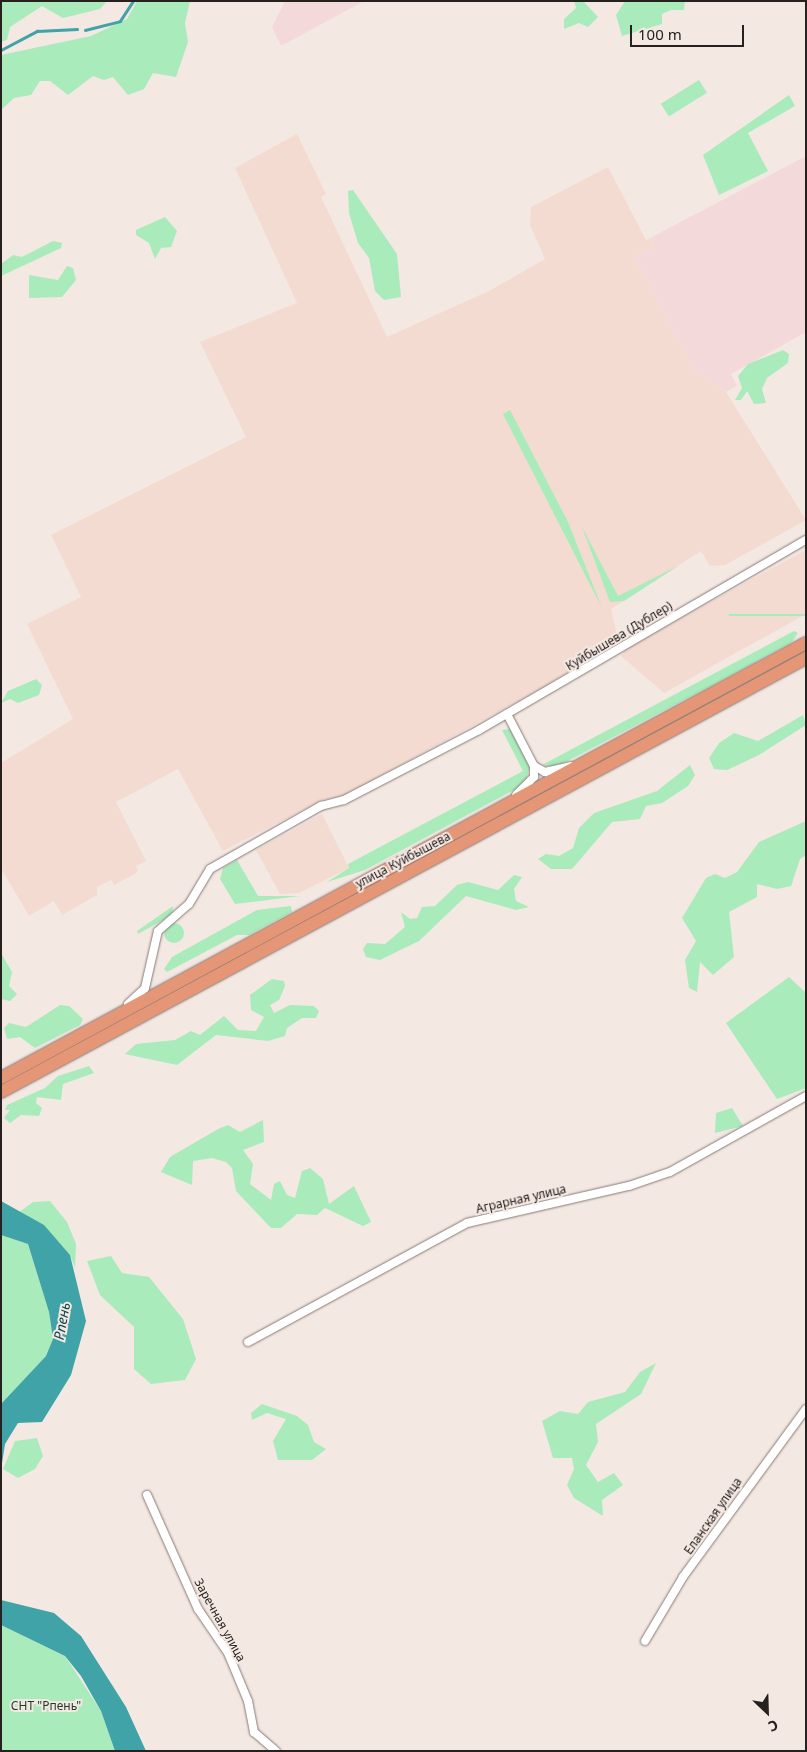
<!DOCTYPE html>
<html>
<head>
<meta charset="utf-8">
<style>
	body { margin:0 }
	#map { position:relative; width:807px; height:1752px; overflow:hidden; background:#f4e8e3; font-family:"Noto Sans",sans-serif }
	div>[style] { position:absolute }
	.commercial>* { inset:0; background:#f3dbd1 }
	.industrial>* { inset:0; background:#f4d9db }
	.green>* { inset:0; background:#a9ebbb; transform-origin:0 0 }
	.round { border-radius:50% }
	.water>* { inset:0; background:#3fa3a8 }
	.stream>* { height:2.5px; margin:-1.25px; padding:0 1.25px; transform-origin:1.25px; border-radius:1.25px; background:#3fa3a8 }
	.roads { filter:drop-shadow(0 0 1px #857a76) drop-shadow(0 0 1px #857a76) }
	.minor>* { height:8px; margin:-4px; padding:0 4px; transform-origin:4px; border-radius:4px; background:#fff }
	.trunk>* { height:12px; margin:-6px; padding:0 6px; transform-origin:6px; border-radius:6px; background:#e49676 }
	span { translate:-50% -50%; white-space:nowrap; text-align:center; line-height:1.15; -webkit-text-stroke:4px #f4e8e3; paint-order:stroke }
	.street-label { font-size:12px; color:#26211f }
	.park-label { font-size:12px; color:#183b24 }
	.water-label { font-size:14px; color:#084649; font-style:italic }
	.frame { position:absolute; inset:0; border:2px solid #26211f; pointer-events:none }
	.north { position:absolute; left:742px; top:1687px; width:50px; height:50px; -webkit-text-stroke:4px #f4e8e3; paint-order:stroke; rotate:156deg; font-size:14px; font-weight:700; line-height:20px; text-align:center; color:#26211f }
	.north::after { content:''; display:block; margin:auto; width:18px; height:22px; background:#26211f; clip-path:polygon(50% 0,100% 100%,50% 72%,0 100%) }
	.scale { position:absolute; left:630px; top:25px; width:114px; height:22px; box-sizing:border-box; border:2px solid #26211f; border-top:0; padding-left:6px; font-size:15px; line-height:18px; white-space:nowrap; color:#26211f; -webkit-text-stroke:4px #f4e8e3; paint-order:stroke }
</style>
</head>
<body>
<div id="map">
	<div class="commercial">
		<i style="clip-path:polygon(297px 134px,326px 194px,321px 197px,387px 337px,491px 290px,545px 259px,530px 225px,531px 207px,608px 167px,646px 240px,652px 237px,653px 248px,634px 256px,694px 371px,726px 392px,806px 520px,725px 565px,710px 566px,701px 551px,611px 609px,618px 640px,548px 685px,343px 796px,322px 800px,223px 851px,178px 769px,116px 802px,146px 861px,136px 866px,138px 872px,114px 885px,111px 880px,97px 887px,97px 895px,62px 915px,54px 901px,29px 916px,1px 868px,1px 763px,73px 719px,27px 624px,81px 597px,51px 535px,246px 437px,200px 342px,297px 303px,235px 168px)"></i>
		<i style="clip-path:polygon(806px 550px,806px 614px,664px 693px,621px 656px,627px 647px)"></i>
		<i style="clip-path:polygon(322px 814px,349px 868px,299px 893px,280px 894px,256px 850px)"></i>
	</div>
	<div class="industrial">
		<i style="clip-path:polygon(285px 1px,364px 1px,281px 46px,272px 27px)"></i>
		<i style="clip-path:polygon(806px 156px,806px 332px,731px 374px,737px 386px,726px 392px,694px 371px,634px 256px,653px 248px,652px 237px)"></i>
	</div>
	<div class="green">
		<i style="clip-path:polygon(1px 1px,107px 1px,100px 9px,63px 18px,42px 6px,10px 27px,7px 40px,1px 42px)"></i>
		<i style="clip-path:polygon(137px 1px,190px 1px,185px 23px,188px 42px,176px 77px,153px 73px,144px 89px,128px 95px,113px 77px,104px 80px,93px 76px,68px 95px,50px 81px,40px 81px,31px 95px,14px 98px,1px 110px,1px 55px,91px 36px,127px 19px)"></i>
		<i style="clip-path:polygon(574px 1px,583px 1px,598px 17px,588px 27px,579px 23px,564px 29px,564px 19px,576px 8px)"></i>
		<i style="clip-path:polygon(625px 1px,685px 1px,684px 10px,671px 10px,662px 14px,662px 24px,622px 36px,616px 15px)"></i>
		<i style="left:699px;top:80px;width:15px;height:45px;rotate:58deg"></i>
		<i style="clip-path:polygon(789px 95px,795px 106px,748px 133px,768px 171px,719px 195px,703px 155px)"></i>
		<i style="clip-path:polygon(353px 190px,397px 254px,401px 297px,384px 300px,375px 291px,369px 258px,358px 243px,349px 213px,348px 191px)"></i>
		<i style="clip-path:polygon(165px 217px,177px 231px,171px 247px,161px 248px,155px 259px,149px 243px,136px 235px,136px 230px)"></i>
		<i style="clip-path:polygon(53px 241px,62px 243px,61px 248px,1px 276px,1px 264px,13px 255px,22px 257px)"></i>
		<i style="clip-path:polygon(67px 266px,73px 268px,76px 280px,62px 297px,29px 298px,29px 275px,58px 280px)"></i>
		<i style="clip-path:polygon(783px 350px,789px 354px,788px 363px,767px 378px,762px 389px,766px 403px,754px 404px,747px 391px,741px 400px,735px 400px,742px 388px,738px 376px,748px 364px)"></i>
		<i style="clip-path:polygon(510px 410px,568px 522px,602px 608px,503px 414px)"></i>
		<i style="clip-path:polygon(582px 527px,618px 596px,678px 566px,624px 601px,610px 602px)"></i>
		<i style="left:806px;top:614px;width:2px;height:77px;rotate:90deg"></i>
		<i style="clip-path:polygon(794px 631px,798px 633px,792px 642px,705px 689px,556px 767px,542px 765px)"></i>
		<i style="clip-path:polygon(36px 679px,42px 685px,39px 695px,18px 703px,10px 699px,1px 703px,8px 691px)"></i>
		<i style="clip-path:polygon(803px 715px,806px 725px,759px 755px,727px 770px,714px 769px,709px 758px,719px 743px,734px 733px,758px 741px)"></i>
		<i style="clip-path:polygon(510px 729px,530px 766px,525px 784px,365px 870px,327px 882px,349px 868px,348px 864px,523px 771px,502px 730px)"></i>
		<i style="clip-path:polygon(690px 765px,695px 775px,688px 786px,662px 803px,646px 806px,640px 819px,612px 822px,572px 869px,551px 869px,538px 859px,546px 854px,559px 856px,573px 848px,579px 828px,594px 813px,657px 791px)"></i>
		<i style="clip-path:polygon(806px 821px,806px 855px,800px 859px,791px 886px,777px 889px,757px 884px,757px 897px,729px 912px,734px 957px,713px 975px,700px 962px,697px 992px,689px 988px,685px 960px,696px 941px,682px 918px,706px 878px,715px 874px,725px 878px,737px 872px,759px 842px)"></i>
		<i style="clip-path:polygon(237px 860px,258px 896px,300px 896px,235px 904px,220px 879px,223px 868px)"></i>
		<i style="clip-path:polygon(514px 875px,522px 877px,514px 889px,516px 901px,529px 907px,516px 910px,466px 896px,419px 941px,380px 960px,366px 957px,363px 949px,367px 943px,385px 944px,405px 927px,401px 912px,410px 919px,417px 918px,422px 907px,435px 906px,457px 885px,468px 882px,498px 890px)"></i>
		<i style="clip-path:polygon(173px 906px,172px 915px,138px 934px,137px 931px)"></i>
		<i style="clip-path:polygon(291px 906px,292px 912px,249px 935px,237px 935px,167px 972px,164px 969px,172px 957px,257px 910px)"></i>
		<i class="round" style="left:164px;top:923px;width:20px;height:20px"></i>
		<i style="clip-path:polygon(1px 953px,12px 972px,9px 986px,17px 994px,10px 1001px,1px 999px)"></i>
		<i style="clip-path:polygon(789px 977px,806px 993px,806px 1088px,777px 1099px,726px 1023px)"></i>
		<i style="clip-path:polygon(272px 979px,284px 981px,285px 986px,279px 1000px,270px 1005px,274px 1013px,290px 1005px,314px 1006px,319px 1011px,316px 1018px,302px 1018px,287px 1028px,285px 1036px,268px 1041px,216px 1035px,177px 1065px,125px 1054px,136px 1044px,175px 1040px,191px 1031px,200px 1035px,224px 1016px,238px 1030px,256px 1031px,264px 1017px,251px 1010px,250px 995px)"></i>
		<i style="clip-path:polygon(60px 1005px,69px 1006px,83px 1019px,80px 1025px,35px 1048px,20px 1037px,7px 1039px,4px 1028px,9px 1023px,26px 1027px)"></i>
		<i style="clip-path:polygon(89px 1066px,94px 1073px,63px 1084px,61px 1100px,37px 1097px,36px 1103px,42px 1108px,39px 1116px,21px 1115px,10px 1123px,4px 1118px,10px 1110px,5px 1110px,7px 1105px,45px 1088px,58px 1076px)"></i>
		<i style="clip-path:polygon(732px 1108px,743px 1126px,715px 1133px,716px 1113px)"></i>
		<i style="clip-path:polygon(263px 1120px,264px 1142px,243px 1150px,253px 1164px,250px 1184px,271px 1200px,274px 1184px,280px 1181px,287px 1195px,295px 1198px,302px 1171px,310px 1168px,323px 1179px,329px 1204px,354px 1186px,371px 1222px,363px 1226px,325px 1208px,317px 1215px,297px 1214px,281px 1228px,271px 1228px,236px 1191px,232px 1168px,226px 1162px,212px 1158px,193px 1161px,192px 1185px,161px 1172px,170px 1157px,218px 1129px,228px 1125px,240px 1132px)"></i>
		<i style="clip-path:polygon(50px 1201px,67px 1222px,76px 1244px,75px 1268px,70px 1255px,18px 1213px,33px 1202px)"></i>
		<i style="clip-path:polygon(1px 1235px,28px 1244px,49px 1312px,53px 1340px,46px 1356px,1px 1404px)"></i>
		<i style="clip-path:polygon(111px 1256px,122px 1273px,149px 1277px,183px 1319px,196px 1359px,185px 1380px,151px 1384px,134px 1369px,134px 1327px,100px 1295px,87px 1261px)"></i>
		<i style="clip-path:polygon(656px 1363px,641px 1394px,596px 1424px,598px 1442px,586px 1465px,598px 1482px,614px 1473px,623px 1485px,602px 1500px,603px 1516px,574px 1498px,567px 1485px,574px 1469px,572px 1458px,553px 1458px,542px 1421px,560px 1411px,578px 1414px,588px 1402px,625px 1392px,640px 1372px)"></i>
		<i style="clip-path:polygon(262px 1404px,297px 1416px,308px 1425px,314px 1442px,326px 1449px,312px 1460px,278px 1460px,273px 1441px,286px 1419px,267px 1413px,252px 1420px,251px 1413px)"></i>
		<i style="clip-path:polygon(37px 1438px,43px 1456px,35px 1469px,18px 1478px,3px 1469px,15px 1441px)"></i>
		<i style="clip-path:polygon(1px 1625px,65px 1656px,101px 1711px,115px 1751px,1px 1751px)"></i>
	</div>
	<div class="water">
		<i style="clip-path:polygon(1px 1201px,44px 1225px,70px 1255px,86px 1321px,71px 1375px,42px 1422px,18px 1423px,5px 1444px,1px 1470px,1px 1404px,46px 1356px,53px 1339px,49px 1312px,28px 1244px,1px 1235px)"></i>
		<i style="clip-path:polygon(1px 1600px,54px 1613px,81px 1636px,126px 1707px,146px 1751px,115px 1751px,101px 1711px,81px 1676px,65px 1656px,1px 1625px)"></i>
	</div>
	<div class="stream">
		<i style="left:85px;top:30px;width:36px;rotate:-14deg"></i>
		<i style="left:120px;top:21px;width:24px;rotate:-57deg"></i>
		<i style="left:1px;top:50px;width:41px;rotate:-27.8deg"></i>
		<i style="left:37px;top:31px;width:40px;rotate:-2.9deg"></i>
	</div>
	<div class="roads">
		<div class="minor">
			<i style="left:507px;top:714px;width:59px;rotate:62.6deg"></i>
			<i style="left:534px;top:766px;width:11px;rotate:90deg"></i>
			<i style="left:534px;top:777px;width:25px;rotate:135deg"></i>
			<i style="left:534px;top:766px;width:13px;rotate:29deg"></i>
			<i style="left:545px;top:772px;width:26px;rotate:-13deg"></i>
			<i style="left:128px;top:1004px;width:23px;rotate:-43deg"></i>
			<i style="left:145px;top:988px;width:58px;rotate:-77.2deg"></i>
			<i style="left:158px;top:931px;width:41px;rotate:-41.1deg"></i>
			<i style="left:189px;top:904px;width:41px;rotate:-59deg"></i>
			<i style="left:210px;top:869px;width:128px;rotate:-29.6deg"></i>
			<i style="left:321px;top:806px;width:24px;rotate:-15deg"></i>
			<i style="left:344px;top:800px;width:152px;rotate:-27.4deg"></i>
			<i style="left:479px;top:730px;width:378px;rotate:-30.2deg"></i>
			<i style="left:248px;top:1342px;width:249px;rotate:-28.5deg"></i>
			<i style="left:467px;top:1223px;width:166px;rotate:-12.9deg"></i>
			<i style="left:629px;top:1186px;width:43px;rotate:-18.9deg"></i>
			<i style="left:670px;top:1172px;width:156px;rotate:-29.2deg"></i>
			<i style="left:147px;top:1495px;width:125px;rotate:65.9deg"></i>
			<i style="left:198px;top:1609px;width:53px;rotate:55.7deg"></i>
			<i style="left:228px;top:1653px;width:52px;rotate:67.4deg"></i>
			<i style="left:248px;top:1701px;width:32px;rotate:79deg"></i>
			<i style="left:254px;top:1732px;width:29px;rotate:41deg"></i>
			<i style="left:645px;top:1641px;width:74px;rotate:-59.3deg"></i>
			<i style="left:683px;top:1577px;width:208px;rotate:-53.8deg"></i>
		</div>
		<div class="trunk">
			<i style="left:1px;top:1078px;width:915px;rotate:-28.39deg"></i>
			<i style="left:1px;top:1092px;width:915px;rotate:-28.33deg"></i>
		</div>
	</div>
	<div class="street-label">
		<span style="left:619px;top:636px;rotate:-31deg">Куйбышева (Дублер)</span>
		<span style="left:403px;top:860px;rotate:-28deg">улица Куйбышева</span>
		<span style="left:521px;top:1199px;rotate:-13deg">Аграрная улица</span>
		<span style="left:713px;top:1516px;rotate:-55deg">Еланская улица</span>
		<span style="left:220px;top:1620px;rotate:61deg">Заречная улица</span>
	</div>
	<div class="park-label">
		<span style="left:46px;top:1706px">СНТ "Рпень"</span>
	</div>
	<div class="water-label">
		<span style="left:62px;top:1321px;rotate:-80deg">Рпень</span>
	</div>
	<div class="frame"></div>
	<div class="north">С</div>
	<div class="scale">100 m</div>
</div>
</body>
</html>
